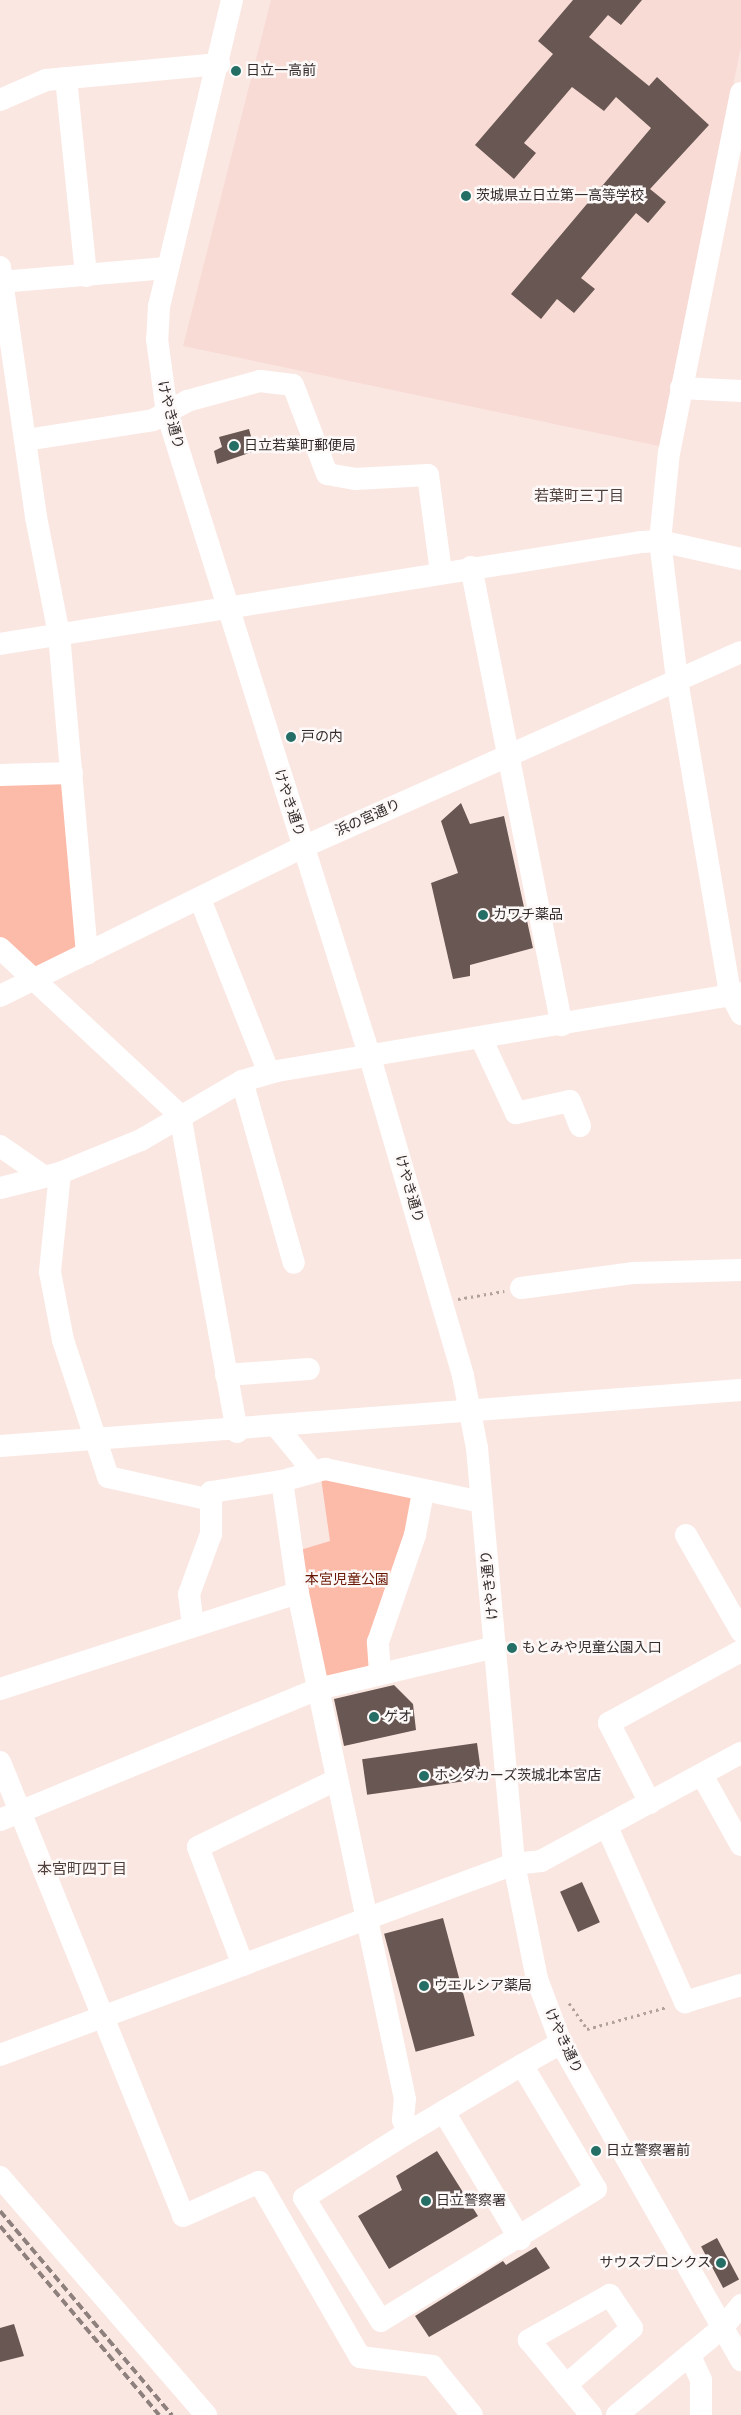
<!DOCTYPE html>
<html>
<head>
<meta charset="utf-8">
<style>
	body { margin:0 }
	#map { position:relative; width:741px; height:2415px; overflow:hidden; background:#fbe7e2; font-family:"Fira Sans","Noto Sans JP",sans-serif }
	div>[style] { position:absolute }
	.built>* { inset:0; background:#f8dbd4 }
	.green>* { inset:0; background:#fcbaa9 }
	.building>* { inset:0; background:#685753; transform-origin:0 0 }
	.path>* { height:3px; margin-top:-1.5px; transform-origin:0; background:repeating-linear-gradient(90deg,#b0a19d 0 2.5px,transparent 0 6.5px) }
	.minor>* { height:22px; margin:-11px; padding:0 11px; transform-origin:11px; border-radius:11px; background:#fff }
	.rail>* { height:4px; margin-top:-2px; transform-origin:0; background:repeating-linear-gradient(90deg,#8d807d 0 8px,transparent 0 12px) }
	.dots>* { width:14px; height:14px; translate:-50% -50%; box-sizing:border-box; border:2px solid #fdf9f8; border-radius:50% }
	span { translate:-50% -50%; white-space:nowrap; text-align:center; line-height:1.15; -webkit-text-stroke:5px #fdf9f8; paint-order:stroke }
	.poi-label { font-size:14px; color:#332c2a }
	.left { translate:0 -50%; text-align:left }
	.right { translate:-100% -50%; text-align:right }
	.street-label { font-size:14px; color:#332c2a }
	.park-label { font-size:14px; color:#671400 }
	.neighbourhood-label { font-size:15px; color:#50403c }
</style>
</head>
<body>
<div id="map">
	<div class="built">
		<i style="clip-path:polygon(271px 0,741px 0,741px 47px,659px 446px,183px 346px)"></i>
	</div>
	<div class="green">
		<i style="clip-path:polygon(72px 773px,80px 949px,32px 980px,0 948px,0 778px)"></i>
		<i style="clip-path:polygon(321px 1478px,415px 1493px,373px 1668px,324px 1681px,297px 1551px,330px 1541px)"></i>
	</div>
	<div class="building">
		<i style="clip-path:polygon(573px 0,642px 0,621px 25px,608px 15px,589px 37px,649px 86px,657px 77px,709px 125px,650px 189px,666px 202px,648px 223px,636px 213px,581px 278px,595px 289px,574px 313px,557px 299px,541px 319px,511px 294px,651px 128px,616px 97px,604px 111px,572px 87px,524px 143px,536px 153px,514px 179px,475px 145px,553px 54px,538px 41px)"></i>
		<i style="clip-path:polygon(249px 429px,255px 451px,217px 464px,214px 451px,222px 447px,219px 437px)"></i>
		<i style="clip-path:polygon(461px 803px,470px 824px,504px 816px,533px 948px,470px 965px,470px 976px,453px 979px,431px 883px,458px 873px,441px 821px)"></i>
		<i style="clip-path:polygon(394px 1685px,413px 1704px,416px 1730px,344px 1746px,334px 1699px)"></i>
		<i style="left:477px;top:1743px;width:36px;height:116px;rotate:82deg"></i>
		<i style="left:582px;top:1882px;width:44px;height:24px;rotate:66deg"></i>
		<i style="left:443px;top:1918px;width:122px;height:61px;rotate:75deg"></i>
		<i style="clip-path:polygon(437px 2151px,478px 2216px,389px 2269px,358px 2216px,402px 2190px,396px 2176px)"></i>
		<i style="left:717px;top:2238px;width:47px;height:18px;rotate:62deg"></i>
		<i style="clip-path:polygon(536px 2247px,550px 2268px,429px 2337px,415px 2316px,503px 2261px,506px 2265px)"></i>
		<i style="clip-path:polygon(14px 2324px,24px 2356px,0 2362px,0 2328px)"></i>
	</div>
	<div class="path">
		<i style="left:458px;top:1299px;width:47px;rotate:-9.9deg"></i>
		<i style="left:569px;top:2003px;width:32px;rotate:55deg"></i>
		<i style="left:587px;top:2029px;width:83px;rotate:-15.4deg"></i>
	</div>
	<div class="minor">
		<i style="left:232px;top:0;width:315px;rotate:103.4deg"></i>
		<i style="left:159px;top:306px;width:33px;rotate:93deg"></i>
		<i style="left:157px;top:339px;width:75px;rotate:82.3deg"></i>
		<i style="left:167px;top:413px;width:672px;rotate:72.51deg"></i>
		<i style="left:369px;top:1054px;width:335px;rotate:73.7deg"></i>
		<i style="left:463px;top:1376px;width:73px;rotate:79deg"></i>
		<i style="left:477px;top:1448px;width:418px;rotate:84.9deg"></i>
		<i style="left:514px;top:1864px;width:117px;rotate:78.7deg"></i>
		<i style="left:537px;top:1979px;width:68px;rotate:69.4deg"></i>
		<i style="left:561px;top:2043px;width:365px;rotate:60.4deg"></i>
		<i style="left:66px;top:78px;width:199px;rotate:84.2deg"></i>
		<i style="left:741px;top:93px;width:366px;rotate:101.3deg"></i>
		<i style="left:669px;top:452px;width:89px;rotate:95.8deg"></i>
		<i style="left:660px;top:541px;width:140px;rotate:83deg"></i>
		<i style="left:677px;top:680px;width:317px;rotate:80.4deg"></i>
		<i style="left:730px;top:993px;width:24px;rotate:62deg"></i>
		<i style="left:0;top:100px;width:50px;rotate:-23.5deg"></i>
		<i style="left:46px;top:80px;width:174px;rotate:-5.3deg"></i>
		<i style="left:0;top:267px;width:253px;rotate:81.8deg"></i>
		<i style="left:36px;top:517px;width:119px;rotate:78.9deg"></i>
		<i style="left:59px;top:634px;width:321px;rotate:85deg"></i>
		<i style="left:0;top:282px;width:167px;rotate:-4.8deg"></i>
		<i style="left:681px;top:388px;width:60px;rotate:2.9deg"></i>
		<i style="left:26px;top:440px;width:129px;rotate:-8.9deg"></i>
		<i style="left:153px;top:420px;width:39px;rotate:-29deg"></i>
		<i style="left:187px;top:401px;width:76px;rotate:-15.3deg"></i>
		<i style="left:260px;top:381px;width:33px;rotate:7deg"></i>
		<i style="left:293px;top:385px;width:95px;rotate:69.1deg"></i>
		<i style="left:327px;top:474px;width:28px;rotate:10deg"></i>
		<i style="left:355px;top:479px;width:73px;rotate:-3.1deg"></i>
		<i style="left:428px;top:475px;width:98px;rotate:82.4deg"></i>
		<i style="left:471px;top:567px;width:467px;rotate:78.8deg"></i>
		<i style="left:0;top:644px;width:650px;rotate:-9.03deg"></i>
		<i style="left:642px;top:542px;width:18px;rotate:-3deg"></i>
		<i style="left:660px;top:541px;width:83px;rotate:12.5deg"></i>
		<i style="left:0;top:775px;width:72px;rotate:-1.6deg"></i>
		<i style="left:200px;top:899px;width:187px;rotate:68.4deg"></i>
		<i style="left:0;top:948px;width:246px;rotate:42.9deg"></i>
		<i style="left:180px;top:1115px;width:322px;rotate:79.8deg"></i>
		<i style="left:0;top:996px;width:338px;rotate:-26.2deg"></i>
		<i style="left:303px;top:847px;width:479px;rotate:-24deg"></i>
		<i style="left:481px;top:1038px;width:83px;rotate:65deg"></i>
		<i style="left:516px;top:1113px;width:55px;rotate:-12.5deg"></i>
		<i style="left:570px;top:1101px;width:27px;rotate:68deg"></i>
		<i style="left:242px;top:1081px;width:189px;rotate:74.1deg"></i>
		<i style="left:0;top:1146px;width:51px;rotate:34.6deg"></i>
		<i style="left:60px;top:1173px;width:100px;rotate:95.8deg"></i>
		<i style="left:50px;top:1272px;width:69px;rotate:79.2deg"></i>
		<i style="left:63px;top:1340px;width:144px;rotate:71.8deg"></i>
		<i style="left:108px;top:1477px;width:106px;rotate:12.6deg"></i>
		<i style="left:0;top:1188px;width:62px;rotate:-14deg"></i>
		<i style="left:60px;top:1173px;width:87px;rotate:-22.2deg"></i>
		<i style="left:141px;top:1140px;width:117px;rotate:-30.3deg"></i>
		<i style="left:242px;top:1081px;width:36px;rotate:-16deg"></i>
		<i style="left:277px;top:1071px;width:471px;rotate:-9.5deg"></i>
		<i style="left:521px;top:1288px;width:114px;rotate:-7.6deg"></i>
		<i style="left:634px;top:1273px;width:107px;rotate:-1.6deg"></i>
		<i style="left:226px;top:1375px;width:83px;rotate:-4.1deg"></i>
		<i style="left:277px;top:1427px;width:57px;rotate:50.7deg"></i>
		<i style="left:0;top:1446px;width:743px;rotate:-4.32deg"></i>
		<i style="left:686px;top:1535px;width:111px;rotate:60.2deg"></i>
		<i style="left:193px;top:1626px;width:32px;rotate:-97deg"></i>
		<i style="left:189px;top:1594px;width:64px;rotate:-69.9deg"></i>
		<i style="left:211px;top:1534px;width:42px;rotate:-90deg"></i>
		<i style="left:211px;top:1492px;width:72px;rotate:-8.8deg"></i>
		<i style="left:380px;top:1673px;width:31px;rotate:-94deg"></i>
		<i style="left:378px;top:1642px;width:113px;rotate:-70.9deg"></i>
		<i style="left:415px;top:1535px;width:44px;rotate:-79.5deg"></i>
		<i style="left:0;top:1689px;width:313px;rotate:-17.9deg"></i>
		<i style="left:0;top:1762px;width:489px;rotate:68deg"></i>
		<i style="left:183px;top:2216px;width:83px;rotate:-24.1deg"></i>
		<i style="left:259px;top:2182px;width:202px;rotate:60deg"></i>
		<i style="left:360px;top:2357px;width:73px;rotate:7.1deg"></i>
		<i style="left:432px;top:2366px;width:63px;rotate:50.8deg"></i>
		<i style="left:702px;top:1775px;width:80px;rotate:60.9deg"></i>
		<i style="left:650px;top:1803px;width:90px;rotate:-117.1deg"></i>
		<i style="left:609px;top:1723px;width:150px;rotate:-28.6deg"></i>
		<i style="left:0;top:1820px;width:344px;rotate:-22.4deg"></i>
		<i style="left:318px;top:1689px;width:183px;rotate:-13.3deg"></i>
		<i style="left:607px;top:1827px;width:192px;rotate:66deg"></i>
		<i style="left:685px;top:2002px;width:59px;rotate:-16.9deg"></i>
		<i style="left:243px;top:1965px;width:126px;rotate:-110.9deg"></i>
		<i style="left:198px;top:1847px;width:153px;rotate:-25.9deg"></i>
		<i style="left:0;top:2055px;width:548px;rotate:-20.38deg"></i>
		<i style="left:514px;top:1864px;width:27px;rotate:-6deg"></i>
		<i style="left:541px;top:1861px;width:227px;rotate:-28.4deg"></i>
		<i style="left:522px;top:2065px;width:144px;rotate:59.2deg"></i>
		<i style="left:596px;top:2189px;width:252px;rotate:148.5deg"></i>
		<i style="left:381px;top:2321px;width:145px;rotate:-122deg"></i>
		<i style="left:304px;top:2198px;width:124px;rotate:-32.2deg"></i>
		<i style="left:409px;top:2132px;width:131px;rotate:-30.7deg"></i>
		<i style="left:522px;top:2065px;width:45px;rotate:-29.4deg"></i>
		<i style="left:444px;top:2112px;width:148px;rotate:59.1deg"></i>
		<i style="left:409px;top:2132px;width:13px;rotate:-117deg"></i>
		<i style="left:403px;top:2120px;width:21px;rotate:-85deg"></i>
		<i style="left:405px;top:2099px;width:517px;rotate:-101.94deg"></i>
		<i style="left:298px;top:1593px;width:113px;rotate:-98.1deg"></i>
		<i style="left:282px;top:1481px;width:45px;rotate:-15.6deg"></i>
		<i style="left:325px;top:1469px;width:160px;rotate:11.9deg"></i>
		<i style="left:0;top:2177px;width:315px;rotate:49.1deg"></i>
		<i style="left:690px;top:2356px;width:26px;rotate:65deg"></i>
		<i style="left:701px;top:2380px;width:35px;rotate:90deg"></i>
		<i style="left:566px;top:2385px;width:87px;rotate:-40.8deg"></i>
		<i style="left:632px;top:2328px;width:40px;rotate:-124deg"></i>
		<i style="left:610px;top:2295px;width:93px;rotate:150.9deg"></i>
		<i style="left:529px;top:2340px;width:58px;rotate:50.6deg"></i>
		<i style="left:566px;top:2385px;width:39px;rotate:50deg"></i>
		<i style="left:617px;top:2415px;width:136px;rotate:-39.6deg"></i>
		<i style="left:722px;top:2328px;width:30px;rotate:-50deg"></i>
	</div>
	<div class="rail">
		<i style="left:0;top:2211px;width:267px;rotate:49.9deg"></i>
		<i style="left:0;top:2226px;width:247px;rotate:49.9deg"></i>
	</div>
	<div class="dots">
		<i style="left:236px;top:71px;background:#256e66"></i>
		<i style="left:466px;top:196px;background:#256e66"></i>
		<i style="left:234px;top:446px;background:#256e66"></i>
		<i style="left:291px;top:737px;background:#256e66"></i>
		<i style="left:483px;top:915px;background:#256e66"></i>
		<i style="left:512px;top:1648px;background:#256e66"></i>
		<i style="left:374px;top:1717px;background:#256e66"></i>
		<i style="left:424px;top:1776px;background:#256e66"></i>
		<i style="left:424px;top:1986px;background:#256e66"></i>
		<i style="left:596px;top:2151px;background:#256e66"></i>
		<i style="left:426px;top:2201px;background:#256e66"></i>
		<i style="left:721px;top:2263px;background:#256e66"></i>
	</div>
	<div class="poi-label">
		<span class="left" style="left:246px;top:71px">日立一高前</span>
		<span class="left" style="left:476px;top:196px">茨城県立日立第一高等学校</span>
		<span class="left" style="left:244px;top:446px">日立若葉町郵便局</span>
		<span class="left" style="left:301px;top:737px">戸の内</span>
		<span class="left" style="left:493px;top:915px">カワチ薬品</span>
		<span class="left" style="left:522px;top:1648px">もとみや児童公園入口</span>
		<span class="left" style="left:384px;top:1717px">ゲオ</span>
		<span class="left" style="left:434px;top:1776px">ホンダカーズ茨城北本宮店</span>
		<span class="left" style="left:434px;top:1986px">ウエルシア薬局</span>
		<span class="left" style="left:606px;top:2151px">日立警察署前</span>
		<span class="left" style="left:436px;top:2201px">日立警察署</span>
		<span class="right" style="left:711px;top:2263px">サウスブロンクス</span>
	</div>
	<div class="street-label">
		<span style="left:170px;top:415px;rotate:76deg">けやき通り</span>
		<span style="left:289px;top:803px;rotate:72deg">けやき通り</span>
		<span style="left:368px;top:818px;rotate:-24deg">浜の宮通り</span>
		<span style="left:409px;top:1189px;rotate:74deg">けやき通り</span>
		<span style="left:490px;top:1585px;rotate:-96deg">けやき通り</span>
		<span style="left:563px;top:2041px;rotate:65deg">けやき通り</span>
	</div>
	<div class="park-label">
		<span style="left:347px;top:1580px">本宮児童公園</span>
	</div>
	<div class="neighbourhood-label">
		<span style="left:579px;top:497px">若葉町三丁目</span>
		<span style="left:82px;top:1870px">本宮町四丁目</span>
	</div>
</div>
</body>
</html>
